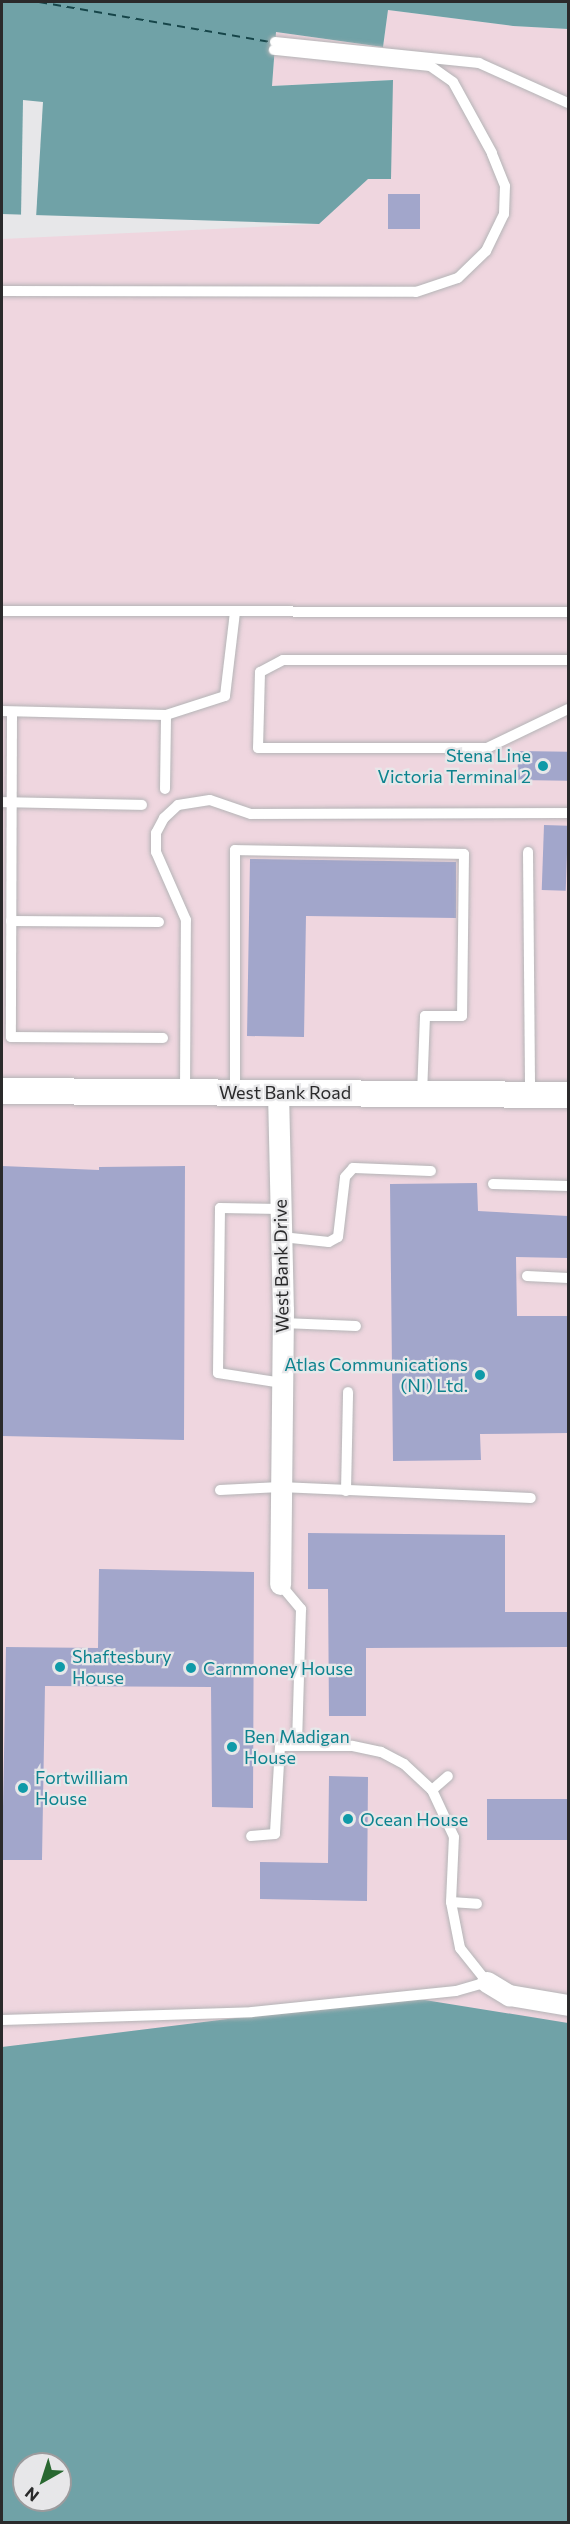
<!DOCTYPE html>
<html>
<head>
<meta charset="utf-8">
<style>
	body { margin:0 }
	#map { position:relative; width:570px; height:2524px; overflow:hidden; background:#e7e7e9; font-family:Commissioner,sans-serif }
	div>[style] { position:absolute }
	.industrial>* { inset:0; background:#efd6df }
	.water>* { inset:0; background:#70a2a7 }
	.pier>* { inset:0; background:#e7e7e9 }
	.ferry>* { height:1.5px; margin-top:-0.75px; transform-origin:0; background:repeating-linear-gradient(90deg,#164549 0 8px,transparent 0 14px) }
	.building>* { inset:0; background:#a2a6cb; transform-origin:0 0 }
	.roads { filter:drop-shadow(0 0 2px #b4b4b6) drop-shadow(0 0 2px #b4b4b6) }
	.service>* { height:10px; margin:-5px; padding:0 5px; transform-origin:5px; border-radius:5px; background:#fff }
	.minor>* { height:21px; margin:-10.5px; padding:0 10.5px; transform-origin:10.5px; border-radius:10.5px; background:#fff }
	.tertiary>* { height:26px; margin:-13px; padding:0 13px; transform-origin:13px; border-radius:13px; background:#fff }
	.dots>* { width:16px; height:16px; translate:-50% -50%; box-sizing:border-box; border:3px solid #e7e7e9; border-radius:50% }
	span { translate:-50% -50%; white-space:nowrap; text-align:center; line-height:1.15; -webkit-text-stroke:4.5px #e7e7e9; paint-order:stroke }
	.culture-label { font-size:18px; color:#0d838f }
	.right { translate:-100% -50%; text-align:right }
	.left { translate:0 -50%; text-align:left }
	.street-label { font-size:18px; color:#2a2a2b }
	.frame { position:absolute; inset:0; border:3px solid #2a2a2b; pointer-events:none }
	.north { position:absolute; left:12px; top:2452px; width:60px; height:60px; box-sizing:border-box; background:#e7e7e9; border:2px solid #9b9b9d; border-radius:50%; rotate:219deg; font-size:16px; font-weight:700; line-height:24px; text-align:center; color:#2a2a2b }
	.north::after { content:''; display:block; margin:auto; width:21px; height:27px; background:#296831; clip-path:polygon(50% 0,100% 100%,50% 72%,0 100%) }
</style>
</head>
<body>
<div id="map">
	<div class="industrial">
		<i style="clip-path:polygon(388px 10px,513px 26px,568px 29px,568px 2023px,2px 2048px,2px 239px,319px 224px,392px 80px,272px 86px,276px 32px,383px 47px)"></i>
	</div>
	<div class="water">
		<i style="clip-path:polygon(2px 2px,568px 2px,568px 29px,513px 26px,388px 10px,383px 47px,276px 32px,272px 86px,393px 80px,391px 179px,368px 179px,319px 224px,2px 214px)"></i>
		<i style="clip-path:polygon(evenodd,406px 1997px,568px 2023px,568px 2522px,2px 2522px,2px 2047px,406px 1997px,24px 2464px,60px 2464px,60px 2500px,24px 2500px,24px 2464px)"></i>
	</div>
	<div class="pier">
		<i style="clip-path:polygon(23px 100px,43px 102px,36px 218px,21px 217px)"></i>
	</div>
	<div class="ferry">
		<i style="left:39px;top:2px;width:235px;rotate:9.8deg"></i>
	</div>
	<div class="building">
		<i style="left:388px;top:194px;width:32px;height:35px"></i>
		<i style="left:518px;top:751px;width:50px;height:29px;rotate:1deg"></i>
		<i style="left:544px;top:825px;width:24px;height:65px;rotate:2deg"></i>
		<i style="clip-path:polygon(250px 859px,456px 862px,456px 918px,306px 916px,304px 1037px,247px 1036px)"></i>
		<i style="clip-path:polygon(2px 1166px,99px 1170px,99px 1167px,185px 1166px,184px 1440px,2px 1436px)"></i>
		<i style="clip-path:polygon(477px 1183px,478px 1211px,568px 1216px,568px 1258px,516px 1257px,517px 1316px,568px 1316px,568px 1433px,480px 1434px,481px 1460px,393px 1461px,390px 1184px)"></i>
		<i style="clip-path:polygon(308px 1533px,505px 1535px,505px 1612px,568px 1612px,568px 1647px,366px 1648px,366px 1716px,329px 1716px,328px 1589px,308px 1589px)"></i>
		<i style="clip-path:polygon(99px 1569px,254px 1572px,253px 1808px,212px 1807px,211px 1687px,45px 1686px,42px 1860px,2px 1860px,6px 1647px,98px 1648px)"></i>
		<i style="clip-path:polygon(329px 1776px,368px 1777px,367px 1901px,260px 1899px,260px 1862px,328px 1863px)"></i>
		<i style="left:568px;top:1799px;width:41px;height:81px;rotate:90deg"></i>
	</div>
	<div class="roads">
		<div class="service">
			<i style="left:275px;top:42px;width:205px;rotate:5.9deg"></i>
			<i style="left:479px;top:63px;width:98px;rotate:24.2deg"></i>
			<i style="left:2px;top:291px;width:414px;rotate:0.1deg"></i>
			<i style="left:416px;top:292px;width:44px;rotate:-18.4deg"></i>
			<i style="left:458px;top:278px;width:39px;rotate:-44deg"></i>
			<i style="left:486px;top:251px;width:41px;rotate:-64.1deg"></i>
			<i style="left:504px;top:214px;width:28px;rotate:-88deg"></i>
			<i style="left:505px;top:186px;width:35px;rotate:-112deg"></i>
			<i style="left:492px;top:153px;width:81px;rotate:-118.8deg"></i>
			<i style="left:453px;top:82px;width:28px;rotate:-145deg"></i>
			<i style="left:430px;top:66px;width:157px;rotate:-174.1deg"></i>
			<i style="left:2px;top:611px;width:566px;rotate:0.1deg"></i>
			<i style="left:568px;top:660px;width:285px;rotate:180deg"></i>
			<i style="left:283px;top:660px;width:26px;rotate:152deg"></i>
			<i style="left:260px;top:672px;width:76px;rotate:91.5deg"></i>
			<i style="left:258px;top:748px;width:229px"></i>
			<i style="left:487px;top:748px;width:90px;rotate:-25.7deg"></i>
			<i style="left:2px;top:711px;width:164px;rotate:1.4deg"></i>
			<i style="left:166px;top:715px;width:62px;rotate:-17.9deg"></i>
			<i style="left:225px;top:696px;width:85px;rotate:-83.2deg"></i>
			<i style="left:12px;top:712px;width:325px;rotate:90.2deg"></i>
			<i style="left:11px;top:1037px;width:152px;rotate:0.4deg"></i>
			<i style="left:165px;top:789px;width:74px;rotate:-89.2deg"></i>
			<i style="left:2px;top:802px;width:140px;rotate:1.2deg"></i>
			<i style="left:528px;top:852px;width:242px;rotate:89.5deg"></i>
			<i style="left:11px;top:921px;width:148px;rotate:0.4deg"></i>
			<i style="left:185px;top:1092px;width:172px;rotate:-89.7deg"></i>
			<i style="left:186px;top:920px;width:74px;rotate:-113.8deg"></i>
			<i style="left:156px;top:852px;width:19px;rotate:-90deg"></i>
			<i style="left:156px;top:833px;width:17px;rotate:-62deg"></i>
			<i style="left:164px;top:818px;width:19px;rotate:-43deg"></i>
			<i style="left:178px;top:805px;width:32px;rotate:-9deg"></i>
			<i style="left:210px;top:800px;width:43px;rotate:18.9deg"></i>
			<i style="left:251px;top:814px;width:317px;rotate:-0.2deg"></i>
			<i style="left:235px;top:1092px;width:242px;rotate:-90deg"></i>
			<i style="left:235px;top:850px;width:229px;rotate:1deg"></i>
			<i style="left:464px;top:854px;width:162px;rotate:90.7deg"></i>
			<i style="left:462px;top:1016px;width:37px;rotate:180deg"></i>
			<i style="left:425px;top:1016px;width:77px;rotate:92.2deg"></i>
			<i style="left:493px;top:1184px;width:75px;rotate:1.5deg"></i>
			<i style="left:281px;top:1209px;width:61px;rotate:-179.1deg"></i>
			<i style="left:220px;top:1208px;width:165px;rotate:90.7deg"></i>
			<i style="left:218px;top:1373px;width:65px;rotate:8.9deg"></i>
			<i style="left:282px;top:1237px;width:47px;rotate:6.1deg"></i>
			<i style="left:329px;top:1242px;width:10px;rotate:-29deg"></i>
			<i style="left:338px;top:1237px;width:60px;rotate:-83.3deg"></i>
			<i style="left:345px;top:1177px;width:12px;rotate:-48deg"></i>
			<i style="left:353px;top:1168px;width:78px;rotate:2.2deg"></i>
			<i style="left:527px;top:1276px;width:41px;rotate:2.8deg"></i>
			<i style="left:283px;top:1323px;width:73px;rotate:2.4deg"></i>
			<i style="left:220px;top:1490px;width:60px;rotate:-2.9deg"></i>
			<i style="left:280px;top:1487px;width:251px;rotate:2.5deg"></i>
			<i style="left:346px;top:1491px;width:99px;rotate:-88.8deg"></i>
			<i style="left:280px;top:1584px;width:33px;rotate:50deg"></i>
			<i style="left:301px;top:1609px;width:136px;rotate:91.7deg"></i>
			<i style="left:432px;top:1790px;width:21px;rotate:-41deg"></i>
			<i style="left:451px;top:1902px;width:26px;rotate:4deg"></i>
			<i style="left:2px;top:2020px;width:250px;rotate:-1.8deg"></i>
			<i style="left:252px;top:2012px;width:205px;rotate:-5.9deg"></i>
			<i style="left:456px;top:1991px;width:32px;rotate:-16deg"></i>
			<i style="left:487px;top:1982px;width:43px;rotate:-128.5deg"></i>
			<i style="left:460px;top:1948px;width:47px;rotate:-101.1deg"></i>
			<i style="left:451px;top:1902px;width:65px;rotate:-87.4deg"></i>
			<i style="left:454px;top:1837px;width:52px;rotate:-115.1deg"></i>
			<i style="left:432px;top:1790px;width:38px;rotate:-137deg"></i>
			<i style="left:404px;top:1764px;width:26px;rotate:-152deg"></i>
			<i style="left:381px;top:1752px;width:30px;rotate:-168deg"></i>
			<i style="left:352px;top:1746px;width:72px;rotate:180deg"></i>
			<i style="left:280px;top:1746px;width:88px;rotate:93.3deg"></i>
			<i style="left:275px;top:1834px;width:24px;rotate:175deg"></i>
		</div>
		<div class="minor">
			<i style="left:278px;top:1092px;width:218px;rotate:88.7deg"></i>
			<i style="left:283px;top:1310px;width:274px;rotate:90.6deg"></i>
			<i style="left:487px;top:1982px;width:26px;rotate:31deg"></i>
			<i style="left:509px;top:1995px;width:60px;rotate:9.6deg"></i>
		</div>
		<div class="tertiary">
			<i style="left:2px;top:1091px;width:566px;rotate:0.4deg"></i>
		</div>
	</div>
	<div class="dots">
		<i style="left:543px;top:766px;background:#0f9aa8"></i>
		<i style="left:480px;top:1375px;background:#0f9aa8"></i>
		<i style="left:60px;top:1667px;background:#0f9aa8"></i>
		<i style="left:191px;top:1668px;background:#0f9aa8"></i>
		<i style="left:232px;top:1747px;background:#0f9aa8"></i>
		<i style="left:23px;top:1788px;background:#0f9aa8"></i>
		<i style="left:348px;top:1819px;background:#0f9aa8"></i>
	</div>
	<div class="culture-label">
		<span class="right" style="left:531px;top:766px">Stena Line<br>Victoria Terminal 2</span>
		<span class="right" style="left:468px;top:1375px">Atlas Communications<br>(NI) Ltd.</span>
		<span class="left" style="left:72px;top:1667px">Shaftesbury<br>House</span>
		<span class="left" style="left:203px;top:1668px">Carnmoney House</span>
		<span class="left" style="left:244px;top:1747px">Ben Madigan<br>House</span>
		<span class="left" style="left:35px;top:1788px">Fortwilliam<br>House</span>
		<span class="left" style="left:360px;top:1819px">Ocean House</span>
	</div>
	<div class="street-label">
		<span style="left:285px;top:1092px">West Bank Road</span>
		<span style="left:281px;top:1266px;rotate:-91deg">West Bank Drive</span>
	</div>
	<div class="frame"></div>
	<div class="north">N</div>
</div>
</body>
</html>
